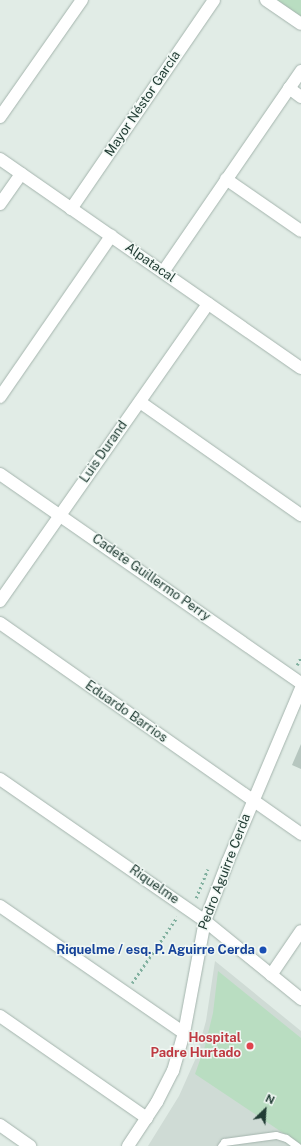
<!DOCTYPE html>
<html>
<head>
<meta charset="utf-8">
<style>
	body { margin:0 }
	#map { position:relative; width:301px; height:1146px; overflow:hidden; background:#e1ece6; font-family:"Public Sans",sans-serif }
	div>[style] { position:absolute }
	.built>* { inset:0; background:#cfdbd5 }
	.green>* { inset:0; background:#b9ddc1 }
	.building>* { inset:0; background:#b6c6bf }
	.path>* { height:2.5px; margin-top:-1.25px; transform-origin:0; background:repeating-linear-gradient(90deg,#81b09f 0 2px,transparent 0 5px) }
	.roads { filter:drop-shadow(0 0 1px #a4b4ad) drop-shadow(0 0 1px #a4b4ad) }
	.lane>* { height:7px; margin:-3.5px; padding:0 3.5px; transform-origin:3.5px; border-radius:3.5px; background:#fff }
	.street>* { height:12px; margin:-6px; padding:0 6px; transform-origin:6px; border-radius:6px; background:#fff }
	.secondary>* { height:12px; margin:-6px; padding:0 6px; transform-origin:6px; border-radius:6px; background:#fff }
	.dots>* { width:11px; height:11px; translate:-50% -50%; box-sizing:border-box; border:2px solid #f1f8f4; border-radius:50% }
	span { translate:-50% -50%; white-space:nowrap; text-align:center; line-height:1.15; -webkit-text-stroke:3px #f1f8f4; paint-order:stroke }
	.street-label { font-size:13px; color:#213c34 }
	.transit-label { font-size:13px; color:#164399; font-weight:700 }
	.right { translate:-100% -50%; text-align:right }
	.health-label { font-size:13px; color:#be3a42; font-weight:700 }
	.north { position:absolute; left:245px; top:1090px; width:40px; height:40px; -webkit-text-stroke:3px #f1f8f4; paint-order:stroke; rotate:25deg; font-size:11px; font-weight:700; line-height:16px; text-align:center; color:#213c34 }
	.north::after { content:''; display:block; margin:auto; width:14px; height:18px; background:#213c34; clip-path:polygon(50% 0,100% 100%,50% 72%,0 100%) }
</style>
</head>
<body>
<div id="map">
	<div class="built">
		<i style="clip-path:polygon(215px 961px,301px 1031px,301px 1146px,148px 1146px,179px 1096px,195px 1060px,206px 1021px)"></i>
	</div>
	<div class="green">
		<i style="clip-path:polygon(277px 0,301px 0,301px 17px)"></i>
		<i style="clip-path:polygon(218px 971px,301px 1038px,301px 1145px,195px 1074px,205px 1046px,213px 1013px)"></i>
	</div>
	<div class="building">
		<i style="clip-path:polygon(301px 744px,301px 769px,292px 765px)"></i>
	</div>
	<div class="path">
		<i style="left:297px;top:665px;width:9px;rotate:-63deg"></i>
		<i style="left:196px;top:898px;width:31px;rotate:-68deg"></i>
		<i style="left:132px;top:983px;width:80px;rotate:-55.7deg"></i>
	</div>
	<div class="roads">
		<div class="lane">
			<i style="left:221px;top:1146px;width:5px;rotate:-53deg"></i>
			<i style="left:224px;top:1142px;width:52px;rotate:-7.7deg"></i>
			<i style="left:276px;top:1135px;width:10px;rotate:17deg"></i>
			<i style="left:286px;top:1138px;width:14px;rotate:36deg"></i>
		</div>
		<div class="street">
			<i style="left:266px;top:0;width:42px;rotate:34.4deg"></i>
			<i style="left:289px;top:88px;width:15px;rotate:37deg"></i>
			<i style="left:0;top:117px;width:143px;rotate:-55deg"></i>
			<i style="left:226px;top:179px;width:91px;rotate:34.7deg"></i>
			<i style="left:0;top:204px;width:37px;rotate:-55deg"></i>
			<i style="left:71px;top:209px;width:253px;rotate:-55.6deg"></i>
			<i style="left:163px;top:272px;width:244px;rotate:-55.5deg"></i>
			<i style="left:0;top:397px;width:196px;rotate:-55.4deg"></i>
			<i style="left:140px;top:402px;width:197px;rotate:35.1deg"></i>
			<i style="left:0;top:474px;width:366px;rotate:34.8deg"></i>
			<i style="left:0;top:601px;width:363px;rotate:-55deg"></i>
			<i style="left:0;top:623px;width:368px;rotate:35deg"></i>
			<i style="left:0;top:906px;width:224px;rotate:34.6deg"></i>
			<i style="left:271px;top:975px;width:53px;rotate:-55.7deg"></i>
			<i style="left:0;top:1016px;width:179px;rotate:34.8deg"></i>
			<i style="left:0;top:1125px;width:37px;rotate:35deg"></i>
		</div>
		<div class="secondary">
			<i style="left:0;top:159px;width:366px;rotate:34.8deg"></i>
			<i style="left:0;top:779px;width:249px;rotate:34.7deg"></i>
			<i style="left:205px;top:921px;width:124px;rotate:39.1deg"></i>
			<i style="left:128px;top:1146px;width:53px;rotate:-56.6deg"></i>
			<i style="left:157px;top:1102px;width:35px;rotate:-63deg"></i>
			<i style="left:173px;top:1071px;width:40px;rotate:-74deg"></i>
			<i style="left:184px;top:1033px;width:114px;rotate:-79.4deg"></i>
			<i style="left:205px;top:921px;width:64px;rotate:-69deg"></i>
			<i style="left:228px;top:861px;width:188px;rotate:-67.1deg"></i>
		</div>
	</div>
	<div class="dots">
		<i style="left:263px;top:950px;background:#1a4fb4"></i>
		<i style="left:250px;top:1046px;background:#e0444e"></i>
	</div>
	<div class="street-label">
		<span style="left:143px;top:104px;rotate:-56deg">Mayor Néstor García</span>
		<span style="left:150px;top:263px;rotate:35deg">Alpatacal</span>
		<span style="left:104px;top:452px;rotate:-55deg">Luis Durand</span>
		<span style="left:151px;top:578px;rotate:35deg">Cadete Guillermo Perry</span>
		<span style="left:126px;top:712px;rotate:35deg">Eduardo Barrios</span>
		<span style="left:225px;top:872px;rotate:-69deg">Pedro Aguirre Cerda</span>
		<span style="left:154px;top:885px;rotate:35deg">Riquelme</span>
	</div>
	<div class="transit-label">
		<span class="right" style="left:255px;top:950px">Riquelme / esq. P. Aguirre Cerda</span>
	</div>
	<div class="health-label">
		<span class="right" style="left:241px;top:1046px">Hospital<br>Padre Hurtado</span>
	</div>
	<div class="north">N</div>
</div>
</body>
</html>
